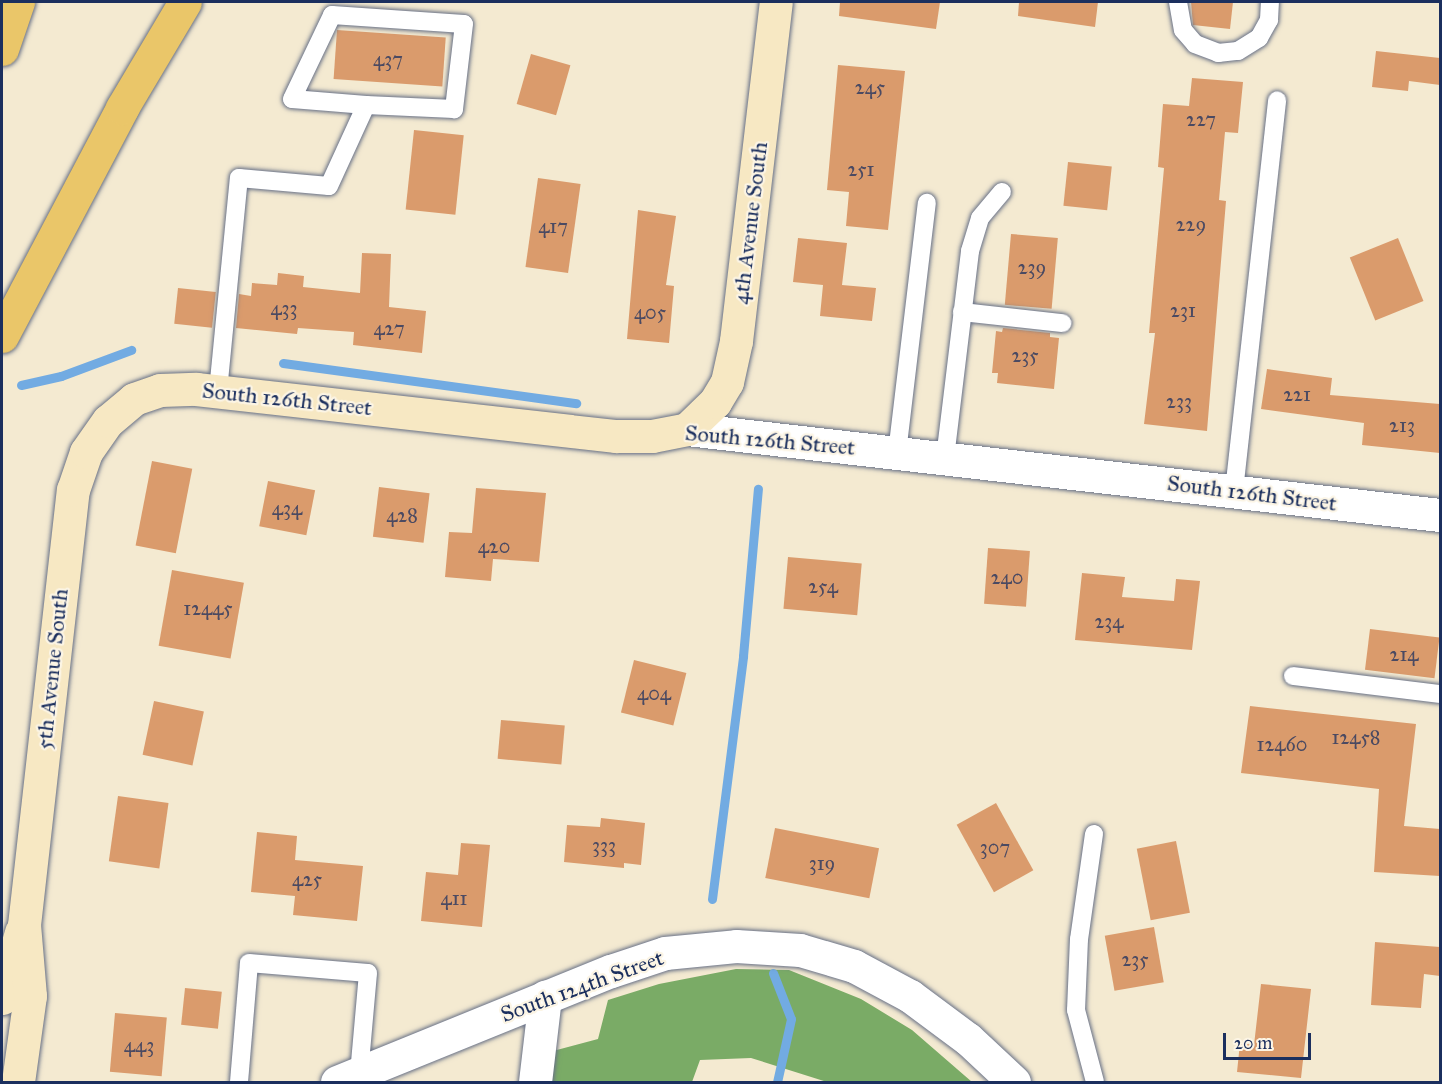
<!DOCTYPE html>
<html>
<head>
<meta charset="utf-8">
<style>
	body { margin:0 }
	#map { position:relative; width:1442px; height:1084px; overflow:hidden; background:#f4ead1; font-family:"IM FELL Great Primer",serif }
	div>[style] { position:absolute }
	.forest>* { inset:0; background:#7aab66 }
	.stream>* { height:9px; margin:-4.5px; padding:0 4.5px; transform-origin:4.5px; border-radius:4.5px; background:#72abe2 }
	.building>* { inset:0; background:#da9b6c; transform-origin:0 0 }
	.roads { filter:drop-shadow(0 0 2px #677086) drop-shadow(0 0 2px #677086) }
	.lane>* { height:18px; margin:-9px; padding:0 9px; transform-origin:9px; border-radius:9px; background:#fff }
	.street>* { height:33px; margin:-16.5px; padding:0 16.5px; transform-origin:16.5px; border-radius:16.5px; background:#fff }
	.secondary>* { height:33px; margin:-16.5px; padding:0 16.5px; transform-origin:16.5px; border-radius:16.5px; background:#f7e8c3 }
	.highway>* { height:33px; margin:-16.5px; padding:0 16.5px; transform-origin:16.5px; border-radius:16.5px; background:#eac669 }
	span { translate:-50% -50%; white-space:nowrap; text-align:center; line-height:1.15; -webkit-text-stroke:4.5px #fcf5e5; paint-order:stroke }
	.number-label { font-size:20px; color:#4b4a62 }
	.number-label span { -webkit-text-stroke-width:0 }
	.street-label { font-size:22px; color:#1b2f5e }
	.frame { position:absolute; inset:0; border:3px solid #1b2f5e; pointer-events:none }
	.scale { position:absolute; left:1223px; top:1033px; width:88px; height:27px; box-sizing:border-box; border:3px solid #1b2f5e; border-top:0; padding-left:8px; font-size:18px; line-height:21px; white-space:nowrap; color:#1b2f5e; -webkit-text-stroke:4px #fcf5e5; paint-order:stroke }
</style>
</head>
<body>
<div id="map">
	<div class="forest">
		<i style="clip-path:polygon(736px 969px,789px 970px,861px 999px,912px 1030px,972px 1082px,827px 1082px,751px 1058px,700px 1060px,692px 1082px,550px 1082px,553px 1051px,598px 1039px,608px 1000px,659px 984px)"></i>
	</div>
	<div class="stream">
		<i style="left:283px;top:363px;width:296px;rotate:7.8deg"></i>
		<i style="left:21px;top:385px;width:41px;rotate:-12.7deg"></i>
		<i style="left:61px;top:376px;width:75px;rotate:-20.4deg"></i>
		<i style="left:712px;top:899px;width:245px;rotate:-82.7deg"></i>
		<i style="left:743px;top:656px;width:168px;rotate:-84.9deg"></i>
		<i style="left:773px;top:973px;width:49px;rotate:68.6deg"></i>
		<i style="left:791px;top:1019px;width:65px;rotate:102.5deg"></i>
	</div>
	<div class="building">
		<i style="clip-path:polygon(840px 2px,940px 2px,936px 29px,839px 16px)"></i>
		<i style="clip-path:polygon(1019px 2px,1098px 2px,1095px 27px,1018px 16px)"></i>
		<i style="clip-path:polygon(1191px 2px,1233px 2px,1230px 29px,1193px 25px)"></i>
		<i style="left:337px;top:30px;width:109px;height:49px;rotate:4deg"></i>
		<i style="clip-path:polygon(1376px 51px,1440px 58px,1440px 85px,1409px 81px,1408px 91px,1372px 87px)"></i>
		<i style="left:531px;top:54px;width:41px;height:52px;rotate:16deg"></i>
		<i style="clip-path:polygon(838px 65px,905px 71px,888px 230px,846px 226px,849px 192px,827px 190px)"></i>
		<i style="clip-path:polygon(1192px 78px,1243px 82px,1238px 133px,1225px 132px,1219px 200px,1226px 201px,1207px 431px,1144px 424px,1155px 333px,1149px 333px,1164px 168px,1158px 167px,1163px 104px,1189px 106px)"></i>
		<i style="left:414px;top:130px;width:50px;height:80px;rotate:6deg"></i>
		<i style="left:1068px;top:162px;width:44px;height:44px;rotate:6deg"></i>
		<i style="left:538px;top:178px;width:43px;height:90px;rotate:8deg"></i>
		<i style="clip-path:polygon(638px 210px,676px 216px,666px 285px,674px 286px,669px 343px,627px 339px)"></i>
		<i style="left:1011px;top:234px;width:47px;height:71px;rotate:5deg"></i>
		<i style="clip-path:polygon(798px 238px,847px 243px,842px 285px,876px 288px,872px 321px,820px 316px,823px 285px,793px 282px)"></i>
		<i style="left:1398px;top:238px;width:68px;height:52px;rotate:68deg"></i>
		<i style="clip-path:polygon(362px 253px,391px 254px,389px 307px,426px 311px,422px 353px,353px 345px,354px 332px,298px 328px,297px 334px,236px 328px,239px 294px,251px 296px,252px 283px,277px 285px,278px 273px,304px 276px,303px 287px,360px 293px)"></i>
		<i style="left:178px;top:288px;width:38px;height:36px;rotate:6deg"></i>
		<i style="clip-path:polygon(1003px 328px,1050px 333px,1050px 337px,1059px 338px,1054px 389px,997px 383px,998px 373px,992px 373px,996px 331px,1002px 332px)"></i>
		<i style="clip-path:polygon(1267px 369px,1332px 378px,1330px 395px,1440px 404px,1440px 453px,1362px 445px,1364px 423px,1261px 409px)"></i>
		<i style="left:152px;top:461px;width:41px;height:86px;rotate:11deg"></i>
		<i style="left:268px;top:481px;width:48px;height:46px;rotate:11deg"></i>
		<i style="left:379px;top:487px;width:51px;height:50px;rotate:7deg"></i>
		<i style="clip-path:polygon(476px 488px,546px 493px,539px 562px,493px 559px,491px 581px,445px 577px,449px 532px,472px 533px)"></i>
		<i style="left:988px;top:548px;width:42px;height:56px;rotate:4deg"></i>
		<i style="left:788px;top:557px;width:74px;height:52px;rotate:5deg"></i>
		<i style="left:172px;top:570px;width:73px;height:77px;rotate:10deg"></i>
		<i style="clip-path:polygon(1082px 573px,1125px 577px,1122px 597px,1174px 601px,1176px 579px,1200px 581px,1192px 650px,1075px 640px)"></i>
		<i style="left:1370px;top:629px;width:70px;height:41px;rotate:7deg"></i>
		<i style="left:634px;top:660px;width:54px;height:54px;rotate:14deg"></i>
		<i style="left:154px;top:701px;width:51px;height:55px;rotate:12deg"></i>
		<i style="clip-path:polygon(1250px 706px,1416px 724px,1404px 826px,1440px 829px,1440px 876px,1374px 872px,1379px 789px,1241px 773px)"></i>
		<i style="left:501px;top:720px;width:64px;height:39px;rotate:5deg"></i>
		<i style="left:118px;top:796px;width:51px;height:66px;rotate:8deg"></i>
		<i style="left:996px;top:803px;width:77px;height:45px;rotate:61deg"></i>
		<i style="clip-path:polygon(601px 818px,645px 823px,641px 865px,624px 863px,624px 868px,564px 862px,567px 825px,600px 827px)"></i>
		<i style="left:775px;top:828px;width:106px;height:51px;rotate:11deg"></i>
		<i style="clip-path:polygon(257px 832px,297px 836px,295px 860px,363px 866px,357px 921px,293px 915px,295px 896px,251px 892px)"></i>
		<i style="left:1176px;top:841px;width:73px;height:40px;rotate:79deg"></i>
		<i style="clip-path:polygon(461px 843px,490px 845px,482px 927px,421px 921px,426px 872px,458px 875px)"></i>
		<i style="left:1154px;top:927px;width:56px;height:50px;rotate:80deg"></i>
		<i style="clip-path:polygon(1375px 942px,1440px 947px,1440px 976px,1424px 974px,1421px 1008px,1371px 1005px)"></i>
		<i style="clip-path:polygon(1261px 984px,1311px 989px,1301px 1078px,1237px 1072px,1240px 1043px,1254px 1045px)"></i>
		<i style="left:185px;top:988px;width:37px;height:37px;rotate:6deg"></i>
		<i style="left:115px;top:1013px;width:52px;height:59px;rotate:5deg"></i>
	</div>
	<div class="roads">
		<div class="lane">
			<i style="left:1178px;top:2px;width:28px;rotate:80deg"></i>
			<i style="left:1183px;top:30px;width:18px;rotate:49deg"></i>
			<i style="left:1195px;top:44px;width:25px;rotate:21deg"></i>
			<i style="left:1218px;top:53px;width:20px;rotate:-6deg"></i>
			<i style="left:1238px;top:51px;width:25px;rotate:-32deg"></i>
			<i style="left:1259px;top:38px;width:21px;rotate:-61deg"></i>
			<i style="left:1269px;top:20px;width:18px;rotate:-87deg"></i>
			<i style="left:962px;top:312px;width:101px;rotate:6.3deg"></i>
			<i style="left:218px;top:391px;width:214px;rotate:-84.4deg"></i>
			<i style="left:239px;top:178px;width:90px;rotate:5.1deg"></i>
			<i style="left:329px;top:186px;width:89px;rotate:-65.4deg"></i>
			<i style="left:366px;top:105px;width:74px;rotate:-175.4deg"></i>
			<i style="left:292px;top:99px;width:93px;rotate:-64.5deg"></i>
			<i style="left:332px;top:15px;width:132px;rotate:3.9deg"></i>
			<i style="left:464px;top:24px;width:86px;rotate:96.7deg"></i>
			<i style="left:454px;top:109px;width:88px;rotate:-177.4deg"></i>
			<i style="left:897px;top:453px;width:252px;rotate:-83.2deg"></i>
			<i style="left:945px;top:458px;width:209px;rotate:-83.1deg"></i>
			<i style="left:970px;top:251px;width:34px;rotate:-73deg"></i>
			<i style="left:980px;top:218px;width:34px;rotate:-50deg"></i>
			<i style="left:1234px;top:491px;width:393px;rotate:-83.7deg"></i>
			<i style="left:1293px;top:676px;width:148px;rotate:7deg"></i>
			<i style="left:1094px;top:834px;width:106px;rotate:98.1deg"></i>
			<i style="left:1079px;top:939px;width:71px;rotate:92.4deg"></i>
			<i style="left:1076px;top:1010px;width:74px;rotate:75.2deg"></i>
			<i style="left:239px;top:1082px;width:119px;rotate:-85.2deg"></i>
			<i style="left:249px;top:963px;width:119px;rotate:4.8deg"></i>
			<i style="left:368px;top:973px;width:100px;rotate:95.1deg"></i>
		</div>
		<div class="street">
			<i style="left:687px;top:429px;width:758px;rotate:6.52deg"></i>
			<i style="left:337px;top:1082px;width:296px;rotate:-22.1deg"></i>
			<i style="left:611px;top:971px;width:57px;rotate:-18.4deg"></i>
			<i style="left:665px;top:953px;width:71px;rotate:-5.6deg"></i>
			<i style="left:736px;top:946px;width:64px;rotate:3.6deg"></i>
			<i style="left:800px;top:950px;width:56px;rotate:16.5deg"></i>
			<i style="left:854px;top:966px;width:64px;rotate:28.2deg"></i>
			<i style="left:910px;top:996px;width:72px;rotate:36.6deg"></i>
			<i style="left:968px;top:1039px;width:63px;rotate:43.1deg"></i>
			<i style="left:535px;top:1082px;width:86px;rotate:-83.3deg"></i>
		</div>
		<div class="secondary">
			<i style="left:2px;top:998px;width:69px;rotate:-73.9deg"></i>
			<i style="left:18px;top:1082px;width:87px;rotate:-82.1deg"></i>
			<i style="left:30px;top:996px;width:71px;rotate:-94.8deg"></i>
			<i style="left:24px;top:925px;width:438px;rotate:-83.6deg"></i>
			<i style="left:73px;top:490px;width:40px;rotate:-71.1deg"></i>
			<i style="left:86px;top:452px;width:38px;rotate:-55deg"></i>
			<i style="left:108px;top:421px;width:34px;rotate:-40deg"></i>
			<i style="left:134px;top:399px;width:28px;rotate:-19deg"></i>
			<i style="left:160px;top:390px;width:36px;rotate:-2deg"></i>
			<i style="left:196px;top:389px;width:423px;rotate:6.4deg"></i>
			<i style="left:616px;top:436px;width:36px"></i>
			<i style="left:652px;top:436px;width:36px;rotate:-11deg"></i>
			<i style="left:687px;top:429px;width:39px;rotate:-44deg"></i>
			<i style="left:715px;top:402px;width:23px;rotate:-59deg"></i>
			<i style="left:727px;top:382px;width:42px;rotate:-77.6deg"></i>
			<i style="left:736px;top:341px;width:341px;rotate:-83.3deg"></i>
		</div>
		<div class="highway">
			<i style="left:2px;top:49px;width:50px;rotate:-71.2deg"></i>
			<i style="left:2px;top:336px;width:258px;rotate:-62.2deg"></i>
			<i style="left:122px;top:108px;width:123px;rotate:-59.3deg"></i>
		</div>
	</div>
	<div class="number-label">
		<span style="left:388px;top:59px">437</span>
		<span style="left:870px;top:87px">245</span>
		<span style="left:1201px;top:119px">227</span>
		<span style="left:861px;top:169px">251</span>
		<span style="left:1191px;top:224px">229</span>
		<span style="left:553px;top:226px">417</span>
		<span style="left:1032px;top:267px">239</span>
		<span style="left:284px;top:308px">433</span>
		<span style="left:1183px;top:310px">231</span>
		<span style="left:650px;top:312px">405</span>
		<span style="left:389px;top:328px">427</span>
		<span style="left:1025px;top:355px">235</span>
		<span style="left:1297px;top:394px">221</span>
		<span style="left:1179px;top:401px">233</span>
		<span style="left:1402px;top:425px">213</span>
		<span style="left:287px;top:508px">434</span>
		<span style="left:402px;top:515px">428</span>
		<span style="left:494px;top:546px">420</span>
		<span style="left:1007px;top:577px">240</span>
		<span style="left:823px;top:586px">254</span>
		<span style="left:208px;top:608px">12445</span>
		<span style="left:1109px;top:621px">234</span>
		<span style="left:1404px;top:654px">214</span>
		<span style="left:654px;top:693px">404</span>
		<span style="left:1356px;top:737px">12458</span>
		<span style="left:1282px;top:744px">12460</span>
		<span style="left:604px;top:845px">333</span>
		<span style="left:995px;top:847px">307</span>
		<span style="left:822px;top:863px">319</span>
		<span style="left:307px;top:879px">425</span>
		<span style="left:454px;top:898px">411</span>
		<span style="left:1135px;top:959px">235</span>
		<span style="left:139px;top:1045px">443</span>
	</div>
	<div class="street-label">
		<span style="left:750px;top:223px;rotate:-83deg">4th Avenue South</span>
		<span style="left:287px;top:399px;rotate:6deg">South 126th Street</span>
		<span style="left:770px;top:440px;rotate:5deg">South 126th Street</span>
		<span style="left:1252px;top:493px;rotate:7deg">South 126th Street</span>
		<span style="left:52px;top:669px;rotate:-84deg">5th Avenue South</span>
		<span style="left:582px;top:986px;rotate:-20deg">South 124th Street</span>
	</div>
	<div class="frame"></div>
	<div class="scale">20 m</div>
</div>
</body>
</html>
